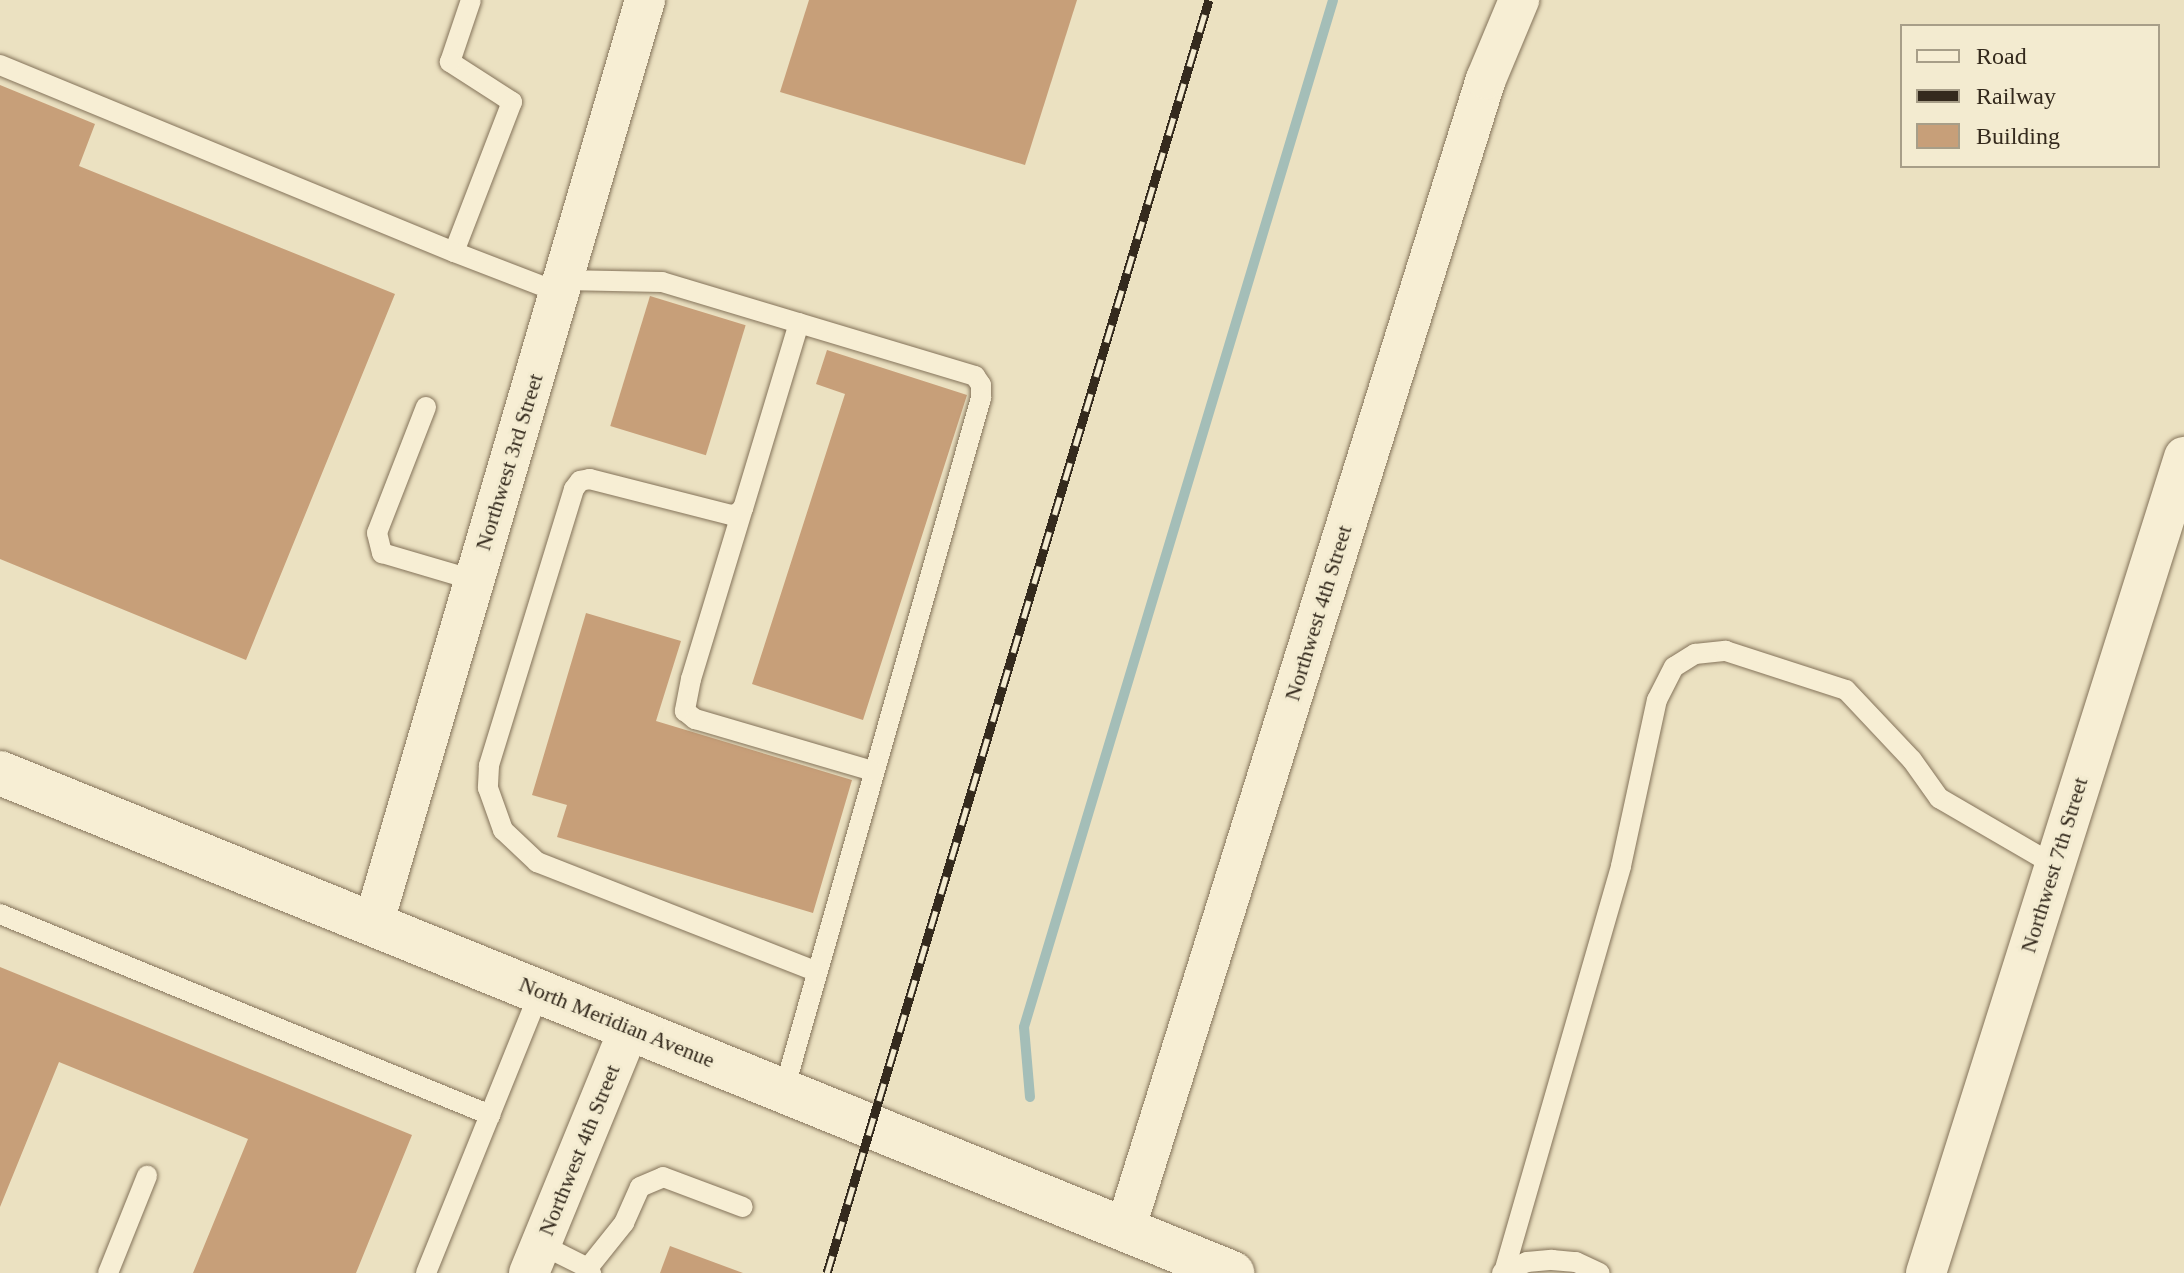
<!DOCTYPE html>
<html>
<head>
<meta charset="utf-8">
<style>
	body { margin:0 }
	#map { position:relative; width:2184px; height:1273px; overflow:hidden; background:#ebe1c1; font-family:Georgia,serif }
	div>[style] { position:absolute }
	.stream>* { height:10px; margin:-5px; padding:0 5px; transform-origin:5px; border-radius:5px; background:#a4beb8 }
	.building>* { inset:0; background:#c79f79; transform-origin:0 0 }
	.roads { filter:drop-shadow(0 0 2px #84735a) drop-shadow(0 0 2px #84735a) }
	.service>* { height:20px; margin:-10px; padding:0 10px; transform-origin:10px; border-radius:10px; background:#f7eed4 }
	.minor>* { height:40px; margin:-20px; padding:0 20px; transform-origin:20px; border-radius:20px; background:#f7eed4 }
	.secondary>* { height:44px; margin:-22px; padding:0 22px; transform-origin:22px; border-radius:22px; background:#f7eed4 }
	.rail>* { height:9px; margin-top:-4.5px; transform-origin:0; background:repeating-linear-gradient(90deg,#f3ebd0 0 18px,#342a1d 0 36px); box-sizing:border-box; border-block:2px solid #342a1d }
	span { translate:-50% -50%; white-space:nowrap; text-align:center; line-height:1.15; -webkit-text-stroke:6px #f3ebd0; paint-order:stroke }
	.street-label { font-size:22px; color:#342a1d }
	.legend { position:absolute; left:1900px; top:24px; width:260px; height:144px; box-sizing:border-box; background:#f3ebd0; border:2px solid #a79e88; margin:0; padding:10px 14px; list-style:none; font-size:24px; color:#342a1d }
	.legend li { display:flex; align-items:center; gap:16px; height:40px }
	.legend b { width:40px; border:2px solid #a79e88 }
</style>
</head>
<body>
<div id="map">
	<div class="stream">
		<i style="left:1030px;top:1097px;width:70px;rotate:-94.9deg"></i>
		<i style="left:1024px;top:1027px;width:1072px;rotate:-73.25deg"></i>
	</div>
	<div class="building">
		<i style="clip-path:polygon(809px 0,1077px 0,1025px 165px,780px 92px)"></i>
		<i style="clip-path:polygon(0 85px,95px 124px,79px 166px,395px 294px,246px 660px,0 559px)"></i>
		<i style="left:650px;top:296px;width:100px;height:136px;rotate:17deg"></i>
		<i style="clip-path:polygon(827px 350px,967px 395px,863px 720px,752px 684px,845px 394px,816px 384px)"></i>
		<i style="clip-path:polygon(586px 613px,681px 641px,656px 721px,852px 780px,813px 913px,557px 837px,567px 805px,532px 795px)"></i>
		<i style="clip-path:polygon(0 967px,412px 1135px,356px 1273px,193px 1273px,248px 1139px,59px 1062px,0 1207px)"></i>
		<i style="clip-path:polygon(670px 1246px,743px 1273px,660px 1273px)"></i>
	</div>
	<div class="roads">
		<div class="service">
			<i style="left:0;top:65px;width:491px;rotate:22.4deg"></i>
			<i style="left:454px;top:252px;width:161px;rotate:-68.9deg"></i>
			<i style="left:512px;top:102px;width:74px;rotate:-147.2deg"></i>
			<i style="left:450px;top:62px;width:65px;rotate:-71.3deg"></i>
			<i style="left:454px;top:252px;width:114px;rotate:21.1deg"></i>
			<i style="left:563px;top:280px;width:99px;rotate:1.2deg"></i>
			<i style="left:662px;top:282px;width:327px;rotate:16.7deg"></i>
			<i style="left:975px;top:376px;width:11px;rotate:56deg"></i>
			<i style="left:981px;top:385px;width:13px;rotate:90deg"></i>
			<i style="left:981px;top:398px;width:719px;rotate:105.89deg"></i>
			<i style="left:799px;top:323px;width:193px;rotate:106.8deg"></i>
			<i style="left:743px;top:508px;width:8px;rotate:135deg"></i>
			<i style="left:737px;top:514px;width:6px;rotate:171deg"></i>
			<i style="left:731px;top:515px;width:146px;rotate:-165.7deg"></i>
			<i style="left:590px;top:479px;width:10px;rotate:169deg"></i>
			<i style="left:580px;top:481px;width:10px;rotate:127deg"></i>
			<i style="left:574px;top:489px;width:290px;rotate:107.1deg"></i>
			<i style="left:489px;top:766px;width:22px;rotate:93deg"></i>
			<i style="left:488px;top:788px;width:45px;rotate:70.3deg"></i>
			<i style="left:503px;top:830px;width:47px;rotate:43.3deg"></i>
			<i style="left:537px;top:862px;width:301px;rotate:21.4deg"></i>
			<i style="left:426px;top:407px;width:135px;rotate:111.3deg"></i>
			<i style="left:377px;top:533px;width:21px;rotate:76deg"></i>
			<i style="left:382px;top:553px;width:96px;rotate:16.4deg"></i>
			<i style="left:743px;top:508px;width:179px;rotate:106.9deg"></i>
			<i style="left:691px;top:679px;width:33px;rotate:101deg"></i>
			<i style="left:685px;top:711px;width:13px;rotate:39deg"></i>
			<i style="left:695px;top:719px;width:185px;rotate:16.3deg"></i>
			<i style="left:0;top:914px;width:530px;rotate:22.3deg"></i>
			<i style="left:540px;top:1244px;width:54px;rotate:26.6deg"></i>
			<i style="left:588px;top:1268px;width:6px;rotate:59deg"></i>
			<i style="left:588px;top:1268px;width:58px;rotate:-51.3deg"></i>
			<i style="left:624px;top:1223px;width:39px;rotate:-66deg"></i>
			<i style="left:640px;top:1187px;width:25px;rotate:-23deg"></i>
			<i style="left:663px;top:1177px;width:85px;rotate:20.6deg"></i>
			<i style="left:1504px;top:1272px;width:423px;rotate:-73.9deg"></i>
			<i style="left:1621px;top:866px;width:170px;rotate:-77.8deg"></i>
			<i style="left:1657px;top:700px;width:37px;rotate:-63deg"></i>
			<i style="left:1674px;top:667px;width:25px;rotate:-32deg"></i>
			<i style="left:1695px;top:654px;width:31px;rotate:-6deg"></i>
			<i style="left:1726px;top:651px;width:126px;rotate:18deg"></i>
			<i style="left:1846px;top:690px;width:96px;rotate:46.7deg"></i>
			<i style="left:1912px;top:760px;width:47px;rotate:54.6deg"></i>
			<i style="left:1939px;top:798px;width:133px;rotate:30.2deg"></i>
			<i style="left:108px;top:1273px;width:105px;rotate:-68.1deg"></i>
			<i style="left:426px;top:1273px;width:304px;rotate:-68deg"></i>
			<i style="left:1502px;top:1273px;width:27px;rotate:-24deg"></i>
			<i style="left:1527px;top:1262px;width:25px;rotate:-5deg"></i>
			<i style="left:1552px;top:1260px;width:24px;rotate:5deg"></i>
			<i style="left:1576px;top:1262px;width:26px;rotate:25deg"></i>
		</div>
		<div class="minor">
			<i style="left:373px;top:925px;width:964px;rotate:-73.61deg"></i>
			<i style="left:1125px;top:1230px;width:1206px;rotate:-72.59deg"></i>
			<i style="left:1486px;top:79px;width:86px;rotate:-67.3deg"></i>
			<i style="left:529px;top:1273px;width:266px;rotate:-67.7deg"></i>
			<i style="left:1926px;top:1273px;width:856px;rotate:-72.45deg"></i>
		</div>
		<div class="secondary">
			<i style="left:0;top:773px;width:1330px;rotate:22.09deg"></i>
		</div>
	</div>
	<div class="rail">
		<i style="left:827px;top:1273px;width:1329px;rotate:-73.3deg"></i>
	</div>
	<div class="street-label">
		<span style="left:509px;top:462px;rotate:-73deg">Northwest 3rd Street</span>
		<span style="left:1318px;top:613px;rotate:-73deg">Northwest 4th Street</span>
		<span style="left:2054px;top:865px;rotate:-73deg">Northwest 7th Street</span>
		<span style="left:617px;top:1022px;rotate:22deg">North Meridian Avenue</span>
		<span style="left:579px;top:1150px;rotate:-68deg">Northwest 4th Street</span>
	</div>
	<ul class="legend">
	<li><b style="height:10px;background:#f7eed4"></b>Road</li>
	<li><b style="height:10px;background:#342a1d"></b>Railway</li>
	<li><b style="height:22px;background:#c79f79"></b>Building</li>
	</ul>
</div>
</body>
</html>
